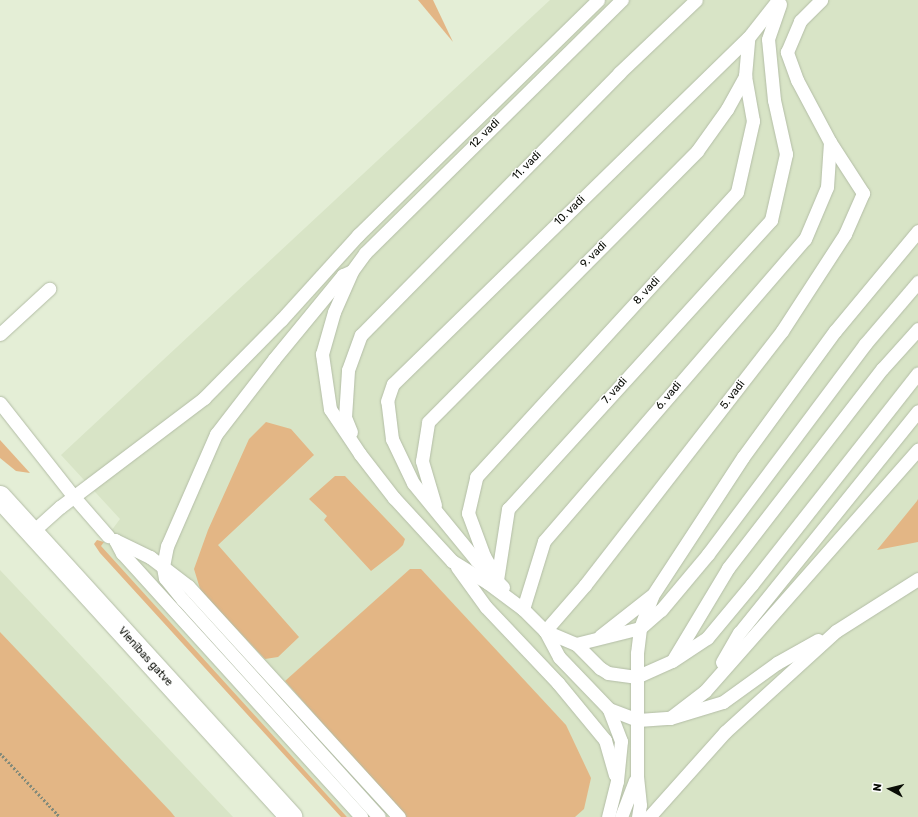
<!DOCTYPE html>
<html>
<head>
<meta charset="utf-8">
<style>
	body { margin:0 }
	#map { position:relative; width:918px; height:817px; overflow:hidden; background:#e4eed6; font-family:Rubik,sans-serif }
	div>[style] { position:absolute }
	.built>* { inset:0; background:#d8e4c6 }
	.green>* { inset:0; background:#e3b685 }
	.path>* { height:2.5px; margin-top:-1.25px; transform-origin:0; background:repeating-linear-gradient(90deg,#838a7a 0 2px,transparent 0 4px) }
	.roads { filter:drop-shadow(0 0 1px #b3bda6) drop-shadow(0 0 1px #b3bda6) }
	.service>* { height:13px; margin:-6.5px; padding:0 6.5px; transform-origin:6.5px; border-radius:6.5px; background:#fff }
	.secondary>* { height:22px; margin:-11px; padding:0 11px; transform-origin:11px; border-radius:11px; background:#fff }
	span { translate:-50% -50%; white-space:nowrap; text-align:center; line-height:1.15; -webkit-text-stroke:3px #fff; paint-order:stroke }
	.street-label { font-size:11px; color:#0a0d06 }
	.north { position:absolute; left:870px; top:769px; width:40px; height:40px; -webkit-text-stroke:3px #fff; paint-order:stroke; rotate:277deg; font-size:11px; font-weight:700; line-height:16px; text-align:center; color:#0a0d06 }
	.north::after { content:''; display:block; margin:auto; width:14px; height:18px; background:#0a0d06; clip-path:polygon(50% 0,100% 100%,50% 72%,0 100%) }
</style>
</head>
<body>
<div id="map">
	<div class="built">
		<i style="clip-path:polygon(550px 0,918px 0,918px 817px,347px 817px,100px 546px,120px 519px,61px 455px)"></i>
		<i style="clip-path:polygon(0 570px,233px 817px,0 817px)"></i>
	</div>
	<div class="green">
		<i style="clip-path:polygon(418px 0,433px 0,453px 42px)"></i>
		<i style="clip-path:polygon(266px 422px,291px 429px,314px 455px,218px 545px,299px 637px,278px 657px,265px 659px,201px 592px,194px 569px,208px 530px,249px 439px)"></i>
		<i style="clip-path:polygon(0 440px,30px 473px,16px 471px,0 458px)"></i>
		<i style="clip-path:polygon(335px 476px,345px 476px,405px 539px,403px 545px,398px 550px,371px 571px,324px 520px,327px 516px,309px 499px)"></i>
		<i style="clip-path:polygon(918px 499px,918px 542px,877px 550px,917px 501px)"></i>
		<i style="clip-path:polygon(97px 540px,104px 542px,101px 546px,347px 817px,341px 817px,100px 553px,94px 544px)"></i>
		<i style="clip-path:polygon(410px 569px,421px 569px,566px 725px,591px 778px,584px 809px,575px 817px,405px 817px,285px 681px)"></i>
		<i style="clip-path:polygon(0 632px,171px 812px,175px 817px,0 817px)"></i>
	</div>
	<div class="path">
		<i style="left:0;top:753px;width:88px;rotate:46.8deg"></i>
	</div>
	<div class="roads">
		<div class="service">
			<i style="left:830px;top:142px;width:61px;rotate:57.1deg"></i>
			<i style="left:863px;top:193px;width:45px;rotate:113.7deg"></i>
			<i style="left:845px;top:234px;width:116px;rotate:123deg"></i>
			<i style="left:782px;top:331px;width:321px;rotate:127.8deg"></i>
			<i style="left:585px;top:585px;width:61px;rotate:131deg"></i>
			<i style="left:545px;top:631px;width:34px;rotate:23deg"></i>
			<i style="left:576px;top:644px;width:34px;rotate:45deg"></i>
			<i style="left:600px;top:668px;width:9px;rotate:32deg"></i>
			<i style="left:608px;top:673px;width:28px;rotate:8deg"></i>
			<i style="left:636px;top:677px;width:39px;rotate:-24deg"></i>
			<i style="left:672px;top:661px;width:42px;rotate:-33.3deg"></i>
			<i style="left:707px;top:638px;width:70px;rotate:-50.2deg"></i>
			<i style="left:752px;top:584px;width:268px;rotate:-51.8deg"></i>
			<i style="left:350px;top:272px;width:8px;rotate:157deg"></i>
			<i style="left:343px;top:275px;width:109px;rotate:129.4deg"></i>
			<i style="left:274px;top:359px;width:95px;rotate:127.7deg"></i>
			<i style="left:216px;top:434px;width:122px;rotate:113.6deg"></i>
			<i style="left:167px;top:546px;width:21px;rotate:101deg"></i>
			<i style="left:163px;top:567px;width:11px;rotate:80deg"></i>
			<i style="left:165px;top:578px;width:28px;rotate:51deg"></i>
			<i style="left:183px;top:600px;width:292px;rotate:47.9deg"></i>
			<i style="left:0;top:334px;width:67px;rotate:-42.6deg"></i>
			<i style="left:0;top:403px;width:120px;rotate:51.8deg"></i>
			<i style="left:74px;top:497px;width:52px;rotate:48.9deg"></i>
			<i style="left:351px;top:432px;width:16px;rotate:-112deg"></i>
			<i style="left:345px;top:417px;width:47px;rotate:-86.3deg"></i>
			<i style="left:348px;top:370px;width:37px;rotate:-70deg"></i>
			<i style="left:361px;top:335px;width:368px;rotate:-45.4deg"></i>
			<i style="left:619px;top:73px;width:106px;rotate:-43.5deg"></i>
			<i style="left:435px;top:505px;width:46px;rotate:-106.5deg"></i>
			<i style="left:422px;top:461px;width:39px;rotate:-81deg"></i>
			<i style="left:428px;top:422px;width:382px;rotate:-45.2deg"></i>
			<i style="left:697px;top:151px;width:52px;rotate:-54.5deg"></i>
			<i style="left:727px;top:109px;width:38px;rotate:-61deg"></i>
			<i style="left:32px;top:532px;width:38px;rotate:-42deg"></i>
			<i style="left:60px;top:507px;width:181px;rotate:-37.1deg"></i>
			<i style="left:204px;top:398px;width:110px;rotate:-45.4deg"></i>
			<i style="left:281px;top:320px;width:115px;rotate:-47.8deg"></i>
			<i style="left:358px;top:235px;width:336px;rotate:-44.4deg"></i>
			<i style="left:115px;top:540px;width:39px;rotate:26deg"></i>
			<i style="left:150px;top:557px;width:48px;rotate:37.3deg"></i>
			<i style="left:188px;top:586px;width:313px;rotate:47.6deg"></i>
			<i style="left:115px;top:540px;width:15px;rotate:62deg"></i>
			<i style="left:122px;top:553px;width:356px;rotate:47.8deg"></i>
			<i style="left:457px;top:567px;width:49px;rotate:54.1deg"></i>
			<i style="left:486px;top:607px;width:105px;rotate:46.5deg"></i>
			<i style="left:558px;top:683px;width:74px;rotate:50.5deg"></i>
			<i style="left:605px;top:740px;width:36px;rotate:74deg"></i>
			<i style="left:491px;top:568px;width:14px;rotate:-120deg"></i>
			<i style="left:484px;top:556px;width:46px;rotate:-110.4deg"></i>
			<i style="left:468px;top:513px;width:37px;rotate:-77deg"></i>
			<i style="left:476px;top:477px;width:386px;rotate:-47.5deg"></i>
			<i style="left:737px;top:192px;width:73px;rotate:-77.3deg"></i>
			<i style="left:753px;top:121px;width:46px;rotate:-100.1deg"></i>
			<i style="left:745px;top:76px;width:38px;rotate:-85deg"></i>
			<i style="left:497px;top:580px;width:72px;rotate:-81.2deg"></i>
			<i style="left:508px;top:509px;width:391px;rotate:-47.7deg"></i>
			<i style="left:771px;top:220px;width:68px;rotate:-77.2deg"></i>
			<i style="left:786px;top:154px;width:55px;rotate:-102.5deg"></i>
			<i style="left:774px;top:100px;width:61px;rotate:-95.6deg"></i>
			<i style="left:768px;top:39px;width:37px;rotate:-71deg"></i>
			<i style="left:503px;top:587px;width:38px;rotate:-135deg"></i>
			<i style="left:476px;top:560px;width:99px;rotate:-129.3deg"></i>
			<i style="left:413px;top:483px;width:49px;rotate:-115.5deg"></i>
			<i style="left:392px;top:439px;width:38px;rotate:-97deg"></i>
			<i style="left:387px;top:401px;width:18px;rotate:-71deg"></i>
			<i style="left:393px;top:384px;width:496px;rotate:-44.3deg"></i>
			<i style="left:748px;top:38px;width:48px;rotate:-51.7deg"></i>
			<i style="left:523px;top:609px;width:71px;rotate:-72.8deg"></i>
			<i style="left:544px;top:541px;width:399px;rotate:-49.2deg"></i>
			<i style="left:805px;top:239px;width:56px;rotate:-67.1deg"></i>
			<i style="left:827px;top:187px;width:45px;rotate:-86.2deg"></i>
			<i style="left:830px;top:142px;width:70px;rotate:-118deg"></i>
			<i style="left:797px;top:80px;width:30px;rotate:-110deg"></i>
			<i style="left:787px;top:52px;width:34px;rotate:-67deg"></i>
			<i style="left:800px;top:21px;width:30px;rotate:-45deg"></i>
			<i style="left:600px;top:636px;width:65px;rotate:-38.1deg"></i>
			<i style="left:576px;top:644px;width:66px;rotate:-14deg"></i>
			<i style="left:640px;top:628px;width:28px;rotate:-41deg"></i>
			<i style="left:661px;top:610px;width:73px;rotate:-50deg"></i>
			<i style="left:708px;top:554px;width:262px;rotate:-53.2deg"></i>
			<i style="left:865px;top:344px;width:82px;rotate:-49.5deg"></i>
			<i style="left:674px;top:658px;width:105px;rotate:-59deg"></i>
			<i style="left:728px;top:568px;width:252px;rotate:-52.3deg"></i>
			<i style="left:882px;top:369px;width:54px;rotate:-48deg"></i>
			<i style="left:722px;top:662px;width:34px;rotate:-60deg"></i>
			<i style="left:739px;top:633px;width:285px;rotate:-51.1deg"></i>
			<i style="left:609px;top:709px;width:31px;rotate:21deg"></i>
			<i style="left:638px;top:720px;width:32px;rotate:-4deg"></i>
			<i style="left:670px;top:718px;width:55px;rotate:-16.8deg"></i>
			<i style="left:723px;top:702px;width:67px;rotate:-35.8deg"></i>
			<i style="left:777px;top:663px;width:47px;rotate:-29.3deg"></i>
			<i style="left:670px;top:718px;width:44px;rotate:-37.6deg"></i>
			<i style="left:705px;top:691px;width:322px;rotate:-48.6deg"></i>
			<i style="left:608px;top:817px;width:37px;rotate:-76deg"></i>
			<i style="left:617px;top:781px;width:40px;rotate:-84.3deg"></i>
			<i style="left:621px;top:741px;width:34px;rotate:-111deg"></i>
			<i style="left:609px;top:709px;width:72px;rotate:-133.9deg"></i>
			<i style="left:559px;top:657px;width:30px;rotate:-118deg"></i>
			<i style="left:545px;top:631px;width:31px;rotate:-135deg"></i>
			<i style="left:523px;top:609px;width:44px;rotate:-143.4deg"></i>
			<i style="left:488px;top:583px;width:42px;rotate:-148.6deg"></i>
			<i style="left:452px;top:561px;width:86px;rotate:-132.6deg"></i>
			<i style="left:394px;top:498px;width:56px;rotate:-127.7deg"></i>
			<i style="left:360px;top:454px;width:54px;rotate:-123.7deg"></i>
			<i style="left:330px;top:409px;width:56px;rotate:-98.3deg"></i>
			<i style="left:322px;top:354px;width:44px;rotate:-74.1deg"></i>
			<i style="left:334px;top:312px;width:45px;rotate:-66.3deg"></i>
			<i style="left:352px;top:271px;width:22px;rotate:-54deg"></i>
			<i style="left:365px;top:253px;width:361px;rotate:-44.6deg"></i>
			<i style="left:621px;top:817px;width:39px;rotate:-69deg"></i>
			<i style="left:638px;top:817px;width:12px;rotate:-81deg"></i>
			<i style="left:640px;top:805px;width:29px;rotate:-96deg"></i>
			<i style="left:637px;top:776px;width:123px;rotate:-90deg"></i>
			<i style="left:637px;top:653px;width:25px;rotate:-83deg"></i>
			<i style="left:640px;top:628px;width:34px;rotate:-69deg"></i>
			<i style="left:652px;top:596px;width:166px;rotate:-56.8deg"></i>
			<i style="left:743px;top:457px;width:156px;rotate:-53.9deg"></i>
			<i style="left:835px;top:331px;width:130px;rotate:-50.3deg"></i>
			<i style="left:649px;top:817px;width:114px;rotate:-48.2deg"></i>
			<i style="left:725px;top:732px;width:150px;rotate:-42.3deg"></i>
			<i style="left:836px;top:631px;width:97px;rotate:-32.4deg"></i>
		</div>
		<div class="secondary">
			<i style="left:0;top:497px;width:433px;rotate:47.7deg"></i>
		</div>
	</div>
	<div class="street-label">
		<span style="left:485px;top:134px;rotate:-45deg">12. vadi</span>
		<span style="left:527px;top:166px;rotate:-45deg">11. vadi</span>
		<span style="left:570px;top:211px;rotate:-44deg">10. vadi</span>
		<span style="left:594px;top:255px;rotate:-45deg">9. vadi</span>
		<span style="left:647px;top:291px;rotate:-47deg">8. vadi</span>
		<span style="left:615px;top:391px;rotate:-48deg">7. vadi</span>
		<span style="left:733px;top:395px;rotate:-53deg">5. vadi</span>
		<span style="left:669px;top:396px;rotate:-49deg">6. vadi</span>
		<span style="left:145px;top:657px;rotate:48deg">Vienības gatve</span>
	</div>
	<div class="north">N</div>
</div>
</body>
</html>
